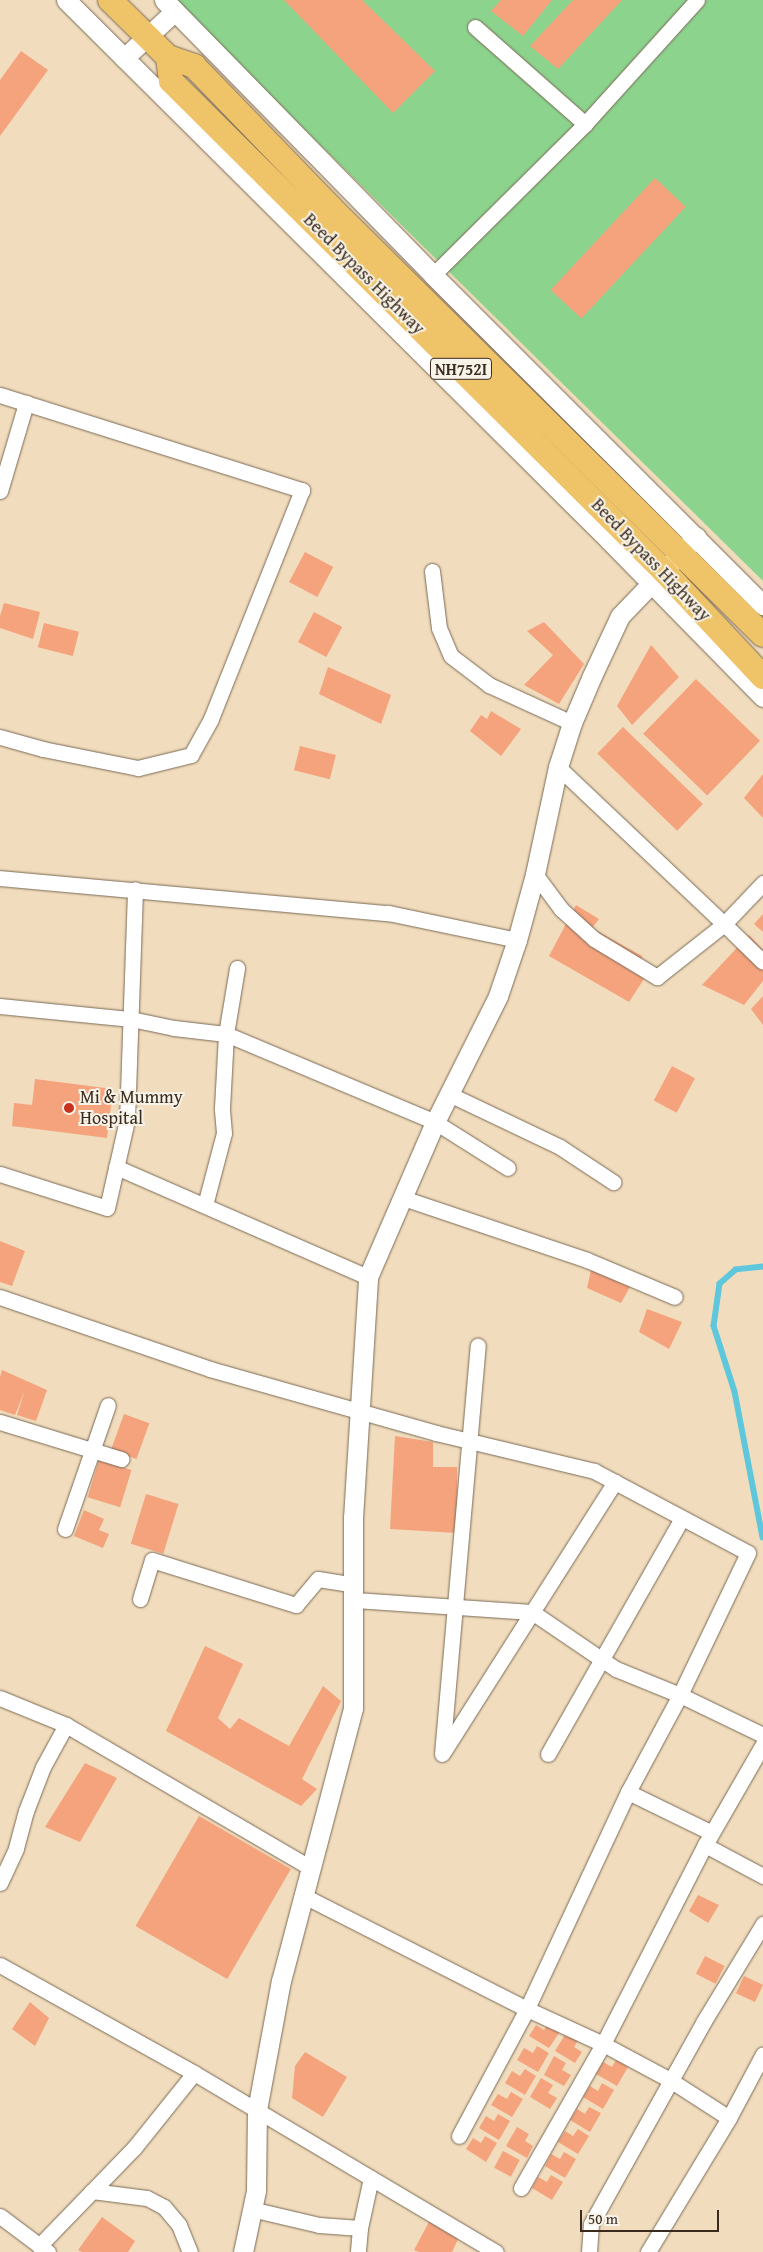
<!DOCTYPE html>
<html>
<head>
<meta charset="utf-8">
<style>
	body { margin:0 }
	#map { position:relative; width:763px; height:2252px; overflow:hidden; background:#f1ddbd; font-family:"Gentium Book Plus",serif }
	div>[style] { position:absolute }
	.green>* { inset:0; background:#8cd48e }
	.stream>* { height:5.5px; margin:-2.75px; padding:0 2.75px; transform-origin:2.75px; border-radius:2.75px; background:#5fc7db }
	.building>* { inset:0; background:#f4a37d; transform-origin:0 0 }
	.roads { filter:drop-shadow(0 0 1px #7b6956) drop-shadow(0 0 1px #7b6956) }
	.minor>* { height:15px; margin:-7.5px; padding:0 7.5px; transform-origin:7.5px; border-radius:7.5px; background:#fff }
	.tertiary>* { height:19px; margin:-9.5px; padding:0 9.5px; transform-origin:9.5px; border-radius:9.5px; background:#fff }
	.trunk>* { height:24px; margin:-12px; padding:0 12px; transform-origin:12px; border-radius:12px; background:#efc469 }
	.dots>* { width:14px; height:14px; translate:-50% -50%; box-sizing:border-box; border:2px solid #f7f3e8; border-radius:50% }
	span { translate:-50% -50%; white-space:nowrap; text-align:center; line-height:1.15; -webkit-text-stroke:4px #f7f3e8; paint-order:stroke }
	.shield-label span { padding:1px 4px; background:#f7f3e8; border:1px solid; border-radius:4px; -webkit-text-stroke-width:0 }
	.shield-label { font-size:16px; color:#3b2a1e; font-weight:700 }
	.street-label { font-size:18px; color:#3b2a1e }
	.poi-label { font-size:18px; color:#3b2a1e }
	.left { translate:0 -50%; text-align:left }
	.scale { position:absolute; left:580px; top:2210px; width:139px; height:22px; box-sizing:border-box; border:2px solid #3b2a1e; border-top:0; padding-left:6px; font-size:15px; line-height:18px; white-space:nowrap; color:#3b2a1e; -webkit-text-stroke:4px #f7f3e8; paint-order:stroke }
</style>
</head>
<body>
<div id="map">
	<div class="green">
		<i style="clip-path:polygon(173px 0,763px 0,763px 581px)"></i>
	</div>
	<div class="stream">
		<i style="left:763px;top:1267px;width:27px;rotate:174deg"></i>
		<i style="left:736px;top:1270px;width:21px;rotate:139deg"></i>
		<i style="left:720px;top:1284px;width:42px;rotate:98.1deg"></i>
		<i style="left:714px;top:1326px;width:69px;rotate:72.3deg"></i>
		<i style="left:735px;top:1392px;width:148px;rotate:79.1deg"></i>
	</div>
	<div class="building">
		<i style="clip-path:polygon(284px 0,362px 0,435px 71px,393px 113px)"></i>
		<i style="clip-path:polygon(501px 0,552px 0,523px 36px,491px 11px)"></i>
		<i style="clip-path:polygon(573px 0,622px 0,558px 69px,530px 46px)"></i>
		<i style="clip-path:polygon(21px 51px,48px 70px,0 136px,0 80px)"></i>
		<i style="left:655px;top:178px;width:42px;height:153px;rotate:43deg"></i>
		<i style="left:305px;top:552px;width:32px;height:34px;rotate:28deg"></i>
		<i style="clip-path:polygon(4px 603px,40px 612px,33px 639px,0 628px,0 616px)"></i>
		<i style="left:314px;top:612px;width:32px;height:34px;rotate:28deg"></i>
		<i style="clip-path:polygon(544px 622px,584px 664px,559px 704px,524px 685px,553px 655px,527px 631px)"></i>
		<i style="left:44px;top:623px;width:36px;height:25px;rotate:14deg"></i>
		<i style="clip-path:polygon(651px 645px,679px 677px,632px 725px,617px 706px)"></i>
		<i style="clip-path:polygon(328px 667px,391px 695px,381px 724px,319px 694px)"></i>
		<i style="left:696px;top:679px;width:89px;height:76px;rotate:44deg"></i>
		<i style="clip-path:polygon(491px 711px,521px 729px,501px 756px,470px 731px,481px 715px,487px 719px)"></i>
		<i style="left:623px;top:727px;width:111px;height:37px;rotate:44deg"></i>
		<i style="left:300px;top:746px;width:37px;height:25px;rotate:14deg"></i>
		<i style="clip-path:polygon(763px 774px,763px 818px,744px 798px)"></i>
		<i style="clip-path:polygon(576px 905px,599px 919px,592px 928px,642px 956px,644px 979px,629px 1002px,549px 956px)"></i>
		<i style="clip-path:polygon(763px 914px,763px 932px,754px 924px)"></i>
		<i style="clip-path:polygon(749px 935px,763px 950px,763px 981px,744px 1005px,702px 985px)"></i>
		<i style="clip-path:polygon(763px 996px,763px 1025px,751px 1009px)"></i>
		<i style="left:672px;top:1066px;width:26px;height:39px;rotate:28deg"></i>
		<i style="clip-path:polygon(35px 1079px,113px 1089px,107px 1138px,12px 1126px,14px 1103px,32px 1105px)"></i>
		<i style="clip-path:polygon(0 1241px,25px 1251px,12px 1286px,0 1282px)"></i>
		<i style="clip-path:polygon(591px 1270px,631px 1285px,621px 1303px,587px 1288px)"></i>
		<i style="clip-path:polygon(647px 1309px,682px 1322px,669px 1349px,639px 1332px)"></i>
		<i style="clip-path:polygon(2px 1370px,47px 1390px,36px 1421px,17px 1415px,25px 1390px,15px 1415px,0 1410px,0 1377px)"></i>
		<i style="left:124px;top:1414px;width:27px;height:38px;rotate:20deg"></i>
		<i style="clip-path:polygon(395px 1436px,433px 1442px,433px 1467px,457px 1467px,457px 1533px,390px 1529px)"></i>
		<i style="left:99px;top:1460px;width:34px;height:39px;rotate:17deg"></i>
		<i style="left:146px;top:1494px;width:34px;height:52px;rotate:17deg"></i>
		<i style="clip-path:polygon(84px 1510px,104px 1519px,99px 1530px,109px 1534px,103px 1548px,74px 1536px)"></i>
		<i style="clip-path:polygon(205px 1646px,243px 1664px,218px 1718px,230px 1729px,239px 1718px,289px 1746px,323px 1686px,341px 1701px,302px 1779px,317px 1789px,301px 1806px,166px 1731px)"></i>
		<i style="clip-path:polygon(85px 1763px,117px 1778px,80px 1842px,45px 1827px)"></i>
		<i style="left:199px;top:1816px;width:106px;height:127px;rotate:30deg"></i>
		<i style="clip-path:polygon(698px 1895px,719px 1905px,708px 1923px,689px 1911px)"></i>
		<i style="left:705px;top:1956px;width:22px;height:20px;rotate:27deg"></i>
		<i style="left:744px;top:1976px;width:21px;height:19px;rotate:25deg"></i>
		<i style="clip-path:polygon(30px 2002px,49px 2018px,35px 2046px,12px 2029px)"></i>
		<i style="clip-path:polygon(549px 2023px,561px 2030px,549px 2048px,529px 2036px,536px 2025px,544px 2030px)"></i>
		<i style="clip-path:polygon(566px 2033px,578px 2040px,574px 2047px,582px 2052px,575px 2063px,555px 2051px)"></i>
		<i style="clip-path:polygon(537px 2046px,549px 2053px,538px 2072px,517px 2060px,524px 2048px,533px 2053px)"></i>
		<i style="clip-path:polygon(305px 2052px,347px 2077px,323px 2117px,292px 2098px,295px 2066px)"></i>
		<i style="clip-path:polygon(554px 2056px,566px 2063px,562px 2070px,571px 2075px,564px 2086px,544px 2075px)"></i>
		<i style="clip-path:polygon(616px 2060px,628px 2067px,617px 2086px,596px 2074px,603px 2062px,612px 2067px)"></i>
		<i style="clip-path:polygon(525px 2069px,536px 2076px,525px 2095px,505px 2083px,512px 2071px,520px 2076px)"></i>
		<i style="clip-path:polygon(541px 2078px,553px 2085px,548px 2093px,557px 2098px,550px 2109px,530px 2097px)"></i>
		<i style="clip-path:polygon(602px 2083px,614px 2090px,603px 2109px,583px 2097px,590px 2086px,598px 2091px)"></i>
		<i style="clip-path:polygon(511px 2092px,523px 2099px,512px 2117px,491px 2105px,498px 2094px,507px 2099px)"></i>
		<i style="clip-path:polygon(589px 2107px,601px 2113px,590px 2132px,570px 2120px,577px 2109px,585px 2114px)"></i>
		<i style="clip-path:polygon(498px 2114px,510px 2121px,499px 2140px,479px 2128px,486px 2116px,494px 2121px)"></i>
		<i style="clip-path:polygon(517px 2127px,529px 2134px,525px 2141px,533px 2146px,527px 2158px,506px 2146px)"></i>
		<i style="clip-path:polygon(578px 2129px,589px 2136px,578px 2154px,558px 2142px,565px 2131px,573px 2136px)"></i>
		<i style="clip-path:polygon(485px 2136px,497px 2143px,486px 2162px,466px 2149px,473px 2138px,481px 2143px)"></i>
		<i style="left:503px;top:2151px;width:19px;height:19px;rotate:28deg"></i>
		<i style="clip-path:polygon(564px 2152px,576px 2159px,565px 2178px,545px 2166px,551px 2154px,560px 2159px)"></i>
		<i style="clip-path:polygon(551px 2175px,563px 2182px,552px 2200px,532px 2188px,538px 2177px,547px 2182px)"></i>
		<i style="clip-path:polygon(102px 2217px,135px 2241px,128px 2252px,82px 2252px,78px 2250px)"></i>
		<i style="clip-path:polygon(430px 2220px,460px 2235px,452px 2252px,419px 2252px,414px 2250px)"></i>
	</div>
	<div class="roads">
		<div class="minor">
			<i style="left:475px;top:27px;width:147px;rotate:41.4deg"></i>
			<i style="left:433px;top:275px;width:214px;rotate:-44.8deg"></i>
			<i style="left:585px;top:124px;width:167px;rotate:-47.9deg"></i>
			<i style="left:0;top:395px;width:317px;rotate:17.5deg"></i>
			<i style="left:302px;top:490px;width:246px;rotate:111.7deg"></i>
			<i style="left:211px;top:719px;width:41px;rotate:119.1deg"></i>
			<i style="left:191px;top:755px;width:55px;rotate:166.2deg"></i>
			<i style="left:138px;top:768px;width:97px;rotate:-168.7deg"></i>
			<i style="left:43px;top:749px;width:45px;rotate:-164.4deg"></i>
			<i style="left:0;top:491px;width:92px;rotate:-73.5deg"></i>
			<i style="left:432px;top:571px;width:57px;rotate:83deg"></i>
			<i style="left:439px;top:628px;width:30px;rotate:67deg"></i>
			<i style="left:451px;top:656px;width:48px;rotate:37.3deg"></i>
			<i style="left:489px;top:685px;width:91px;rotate:24.6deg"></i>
			<i style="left:558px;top:767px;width:228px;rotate:43.4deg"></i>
			<i style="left:724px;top:924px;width:57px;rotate:-46.4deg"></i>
			<i style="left:535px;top:874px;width:44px;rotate:53.4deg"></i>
			<i style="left:561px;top:909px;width:45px;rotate:42.3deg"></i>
			<i style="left:594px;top:939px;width:74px;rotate:31.1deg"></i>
			<i style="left:657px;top:977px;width:85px;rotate:-38.3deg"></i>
			<i style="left:724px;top:924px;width:54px;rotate:44.3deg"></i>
			<i style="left:0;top:878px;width:390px;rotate:5.2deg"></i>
			<i style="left:388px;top:913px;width:132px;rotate:11.8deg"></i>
			<i style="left:0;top:1006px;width:132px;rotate:5.7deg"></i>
			<i style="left:131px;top:1019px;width:44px;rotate:11.8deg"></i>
			<i style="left:174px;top:1028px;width:52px;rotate:6.6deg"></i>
			<i style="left:226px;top:1034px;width:227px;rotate:22.8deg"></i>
			<i style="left:435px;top:1122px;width:86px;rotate:32.2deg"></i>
			<i style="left:451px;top:1095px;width:121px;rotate:25.5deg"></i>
			<i style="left:560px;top:1147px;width:64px;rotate:33.4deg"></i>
			<i style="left:116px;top:1167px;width:275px;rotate:23.6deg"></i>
			<i style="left:0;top:1174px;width:112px;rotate:17.6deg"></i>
			<i style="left:107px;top:1208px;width:90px;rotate:-77.2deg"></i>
			<i style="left:127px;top:1120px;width:231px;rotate:-88deg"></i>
			<i style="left:403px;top:1198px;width:194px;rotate:18.6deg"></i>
			<i style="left:587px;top:1260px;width:95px;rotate:22.8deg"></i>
			<i style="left:205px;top:1205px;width:74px;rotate:-75.2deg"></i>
			<i style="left:224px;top:1133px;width:25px;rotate:-95deg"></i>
			<i style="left:222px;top:1108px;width:74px;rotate:-86.9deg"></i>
			<i style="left:226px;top:1034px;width:67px;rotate:-80.5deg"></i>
			<i style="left:0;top:1297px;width:222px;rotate:18.9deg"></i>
			<i style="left:210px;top:1369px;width:235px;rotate:15.8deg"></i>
			<i style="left:436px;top:1433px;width:163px;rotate:13.5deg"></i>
			<i style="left:594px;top:1471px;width:174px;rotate:28deg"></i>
			<i style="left:748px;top:1553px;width:157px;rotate:115.6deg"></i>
			<i style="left:680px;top:1695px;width:110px;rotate:118.2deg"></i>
			<i style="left:628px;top:1792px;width:239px;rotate:115deg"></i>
			<i style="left:527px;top:2009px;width:144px;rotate:118.2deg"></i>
			<i style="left:0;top:1422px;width:127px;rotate:17deg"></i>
			<i style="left:65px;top:1529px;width:131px;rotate:-70.9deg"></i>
			<i style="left:140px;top:1599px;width:41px;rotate:-72.9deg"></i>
			<i style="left:152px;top:1560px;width:151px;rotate:17.4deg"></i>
			<i style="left:296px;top:1605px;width:34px;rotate:-50deg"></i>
			<i style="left:318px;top:1579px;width:36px;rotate:9deg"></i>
			<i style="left:355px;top:1600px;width:177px;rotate:3.9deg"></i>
			<i style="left:532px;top:1612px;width:102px;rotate:34.2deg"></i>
			<i style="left:616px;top:1669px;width:69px;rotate:22.1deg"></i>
			<i style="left:680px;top:1695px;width:92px;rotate:25.7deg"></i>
			<i style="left:0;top:1698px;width:71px;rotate:22.2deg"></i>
			<i style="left:66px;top:1725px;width:284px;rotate:30.3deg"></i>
			<i style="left:444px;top:1751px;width:319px;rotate:-57.6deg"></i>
			<i style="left:442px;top:1754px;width:410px;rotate:-85deg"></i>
			<i style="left:548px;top:1754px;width:271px;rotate:-60.4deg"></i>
			<i style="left:628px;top:1792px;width:93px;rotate:26deg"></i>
			<i style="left:705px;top:1845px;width:66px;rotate:28.1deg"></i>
			<i style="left:0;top:1883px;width:38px;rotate:-65deg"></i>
			<i style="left:16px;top:1848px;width:38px;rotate:-75deg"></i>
			<i style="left:26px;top:1811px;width:47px;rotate:-68.9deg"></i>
			<i style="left:43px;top:1767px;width:48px;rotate:-61.3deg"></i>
			<i style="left:304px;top:1896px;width:250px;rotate:26.9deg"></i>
			<i style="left:527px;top:2009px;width:84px;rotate:24.7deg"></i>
			<i style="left:603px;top:2044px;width:76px;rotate:28.2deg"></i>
			<i style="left:670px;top:2080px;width:70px;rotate:32.8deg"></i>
			<i style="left:729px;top:2118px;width:157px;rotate:121.2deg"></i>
			<i style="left:0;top:1965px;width:222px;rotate:29.1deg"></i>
			<i style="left:194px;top:2073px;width:351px;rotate:30.7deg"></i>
			<i style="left:729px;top:2118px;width:72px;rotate:-62deg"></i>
			<i style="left:521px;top:2188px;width:166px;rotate:-60.3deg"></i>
			<i style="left:603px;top:2044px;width:224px;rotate:-62.9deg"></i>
			<i style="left:705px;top:1845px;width:116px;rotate:-60.1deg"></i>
			<i style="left:92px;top:2191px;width:55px;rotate:7.3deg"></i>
			<i style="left:147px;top:2198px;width:19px;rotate:28deg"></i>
			<i style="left:164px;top:2207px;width:23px;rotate:50deg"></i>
			<i style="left:179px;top:2225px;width:29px;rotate:68deg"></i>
			<i style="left:251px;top:2209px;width:70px;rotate:13.2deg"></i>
			<i style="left:319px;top:2225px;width:41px;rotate:4.2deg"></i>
			<i style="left:360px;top:2228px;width:24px;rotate:95deg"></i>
			<i style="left:0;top:2216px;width:60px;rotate:36.9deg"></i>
			<i style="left:360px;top:2228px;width:51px;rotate:-77.6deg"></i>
			<i style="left:39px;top:2246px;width:136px;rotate:-45.9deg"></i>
			<i style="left:134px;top:2148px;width:96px;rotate:-51.3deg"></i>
			<i style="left:589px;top:2252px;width:28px;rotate:-86deg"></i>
			<i style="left:591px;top:2224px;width:232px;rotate:-60.9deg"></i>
			<i style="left:704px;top:2021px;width:114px;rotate:-58.7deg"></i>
		</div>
		<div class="tertiary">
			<i style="left:66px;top:0;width:766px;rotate:44.84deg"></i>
			<i style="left:609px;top:540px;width:220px;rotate:45.6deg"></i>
			<i style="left:164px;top:0;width:385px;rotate:45.6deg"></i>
			<i style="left:433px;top:275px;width:467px;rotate:45deg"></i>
			<i style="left:124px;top:58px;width:69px;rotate:-42.7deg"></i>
			<i style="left:243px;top:2252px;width:62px;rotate:-78deg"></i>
			<i style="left:256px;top:2191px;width:81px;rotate:-89.3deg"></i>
			<i style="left:257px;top:2110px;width:131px;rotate:-79.5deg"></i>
			<i style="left:281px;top:1981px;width:282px;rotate:-75.2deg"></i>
			<i style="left:353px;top:1708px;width:190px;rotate:-90deg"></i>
			<i style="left:353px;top:1518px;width:241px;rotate:-86.4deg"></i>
			<i style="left:368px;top:1277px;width:169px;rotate:-66.6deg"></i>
			<i style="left:435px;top:1122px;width:141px;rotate:-63.4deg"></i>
			<i style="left:498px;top:996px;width:59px;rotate:-71.3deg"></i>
			<i style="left:517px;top:940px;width:68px;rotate:-74.7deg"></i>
			<i style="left:535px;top:874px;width:109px;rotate:-77.9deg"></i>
			<i style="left:558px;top:767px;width:46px;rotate:-72.3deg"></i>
			<i style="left:572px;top:723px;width:51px;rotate:-66.9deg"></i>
			<i style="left:592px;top:676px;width:66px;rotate:-65deg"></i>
			<i style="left:620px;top:616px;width:110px;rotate:-46.1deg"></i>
		</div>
		<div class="trunk">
			<i style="left:110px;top:0;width:81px;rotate:44.5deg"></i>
			<i style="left:168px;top:57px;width:28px;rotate:19deg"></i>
			<i style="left:194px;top:66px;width:197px;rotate:46deg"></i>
			<i style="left:331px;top:208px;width:607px;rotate:44.67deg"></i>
			<i style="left:168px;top:57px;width:24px;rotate:83deg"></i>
			<i style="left:171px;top:81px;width:695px;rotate:44.83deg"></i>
			<i style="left:664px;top:571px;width:145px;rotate:47deg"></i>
		</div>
	</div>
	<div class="dots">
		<i style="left:69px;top:1108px;background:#c8321e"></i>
	</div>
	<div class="shield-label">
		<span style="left:461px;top:369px">NH752I</span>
	</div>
	<div class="street-label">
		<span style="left:364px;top:274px;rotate:45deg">Beed Bypass Highway</span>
		<span style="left:651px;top:560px;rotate:46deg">Beed Bypass Highway</span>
	</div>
	<div class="poi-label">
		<span class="left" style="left:80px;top:1108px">Mi &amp; Mummy<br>Hospital</span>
	</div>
	<div class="scale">50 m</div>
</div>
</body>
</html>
